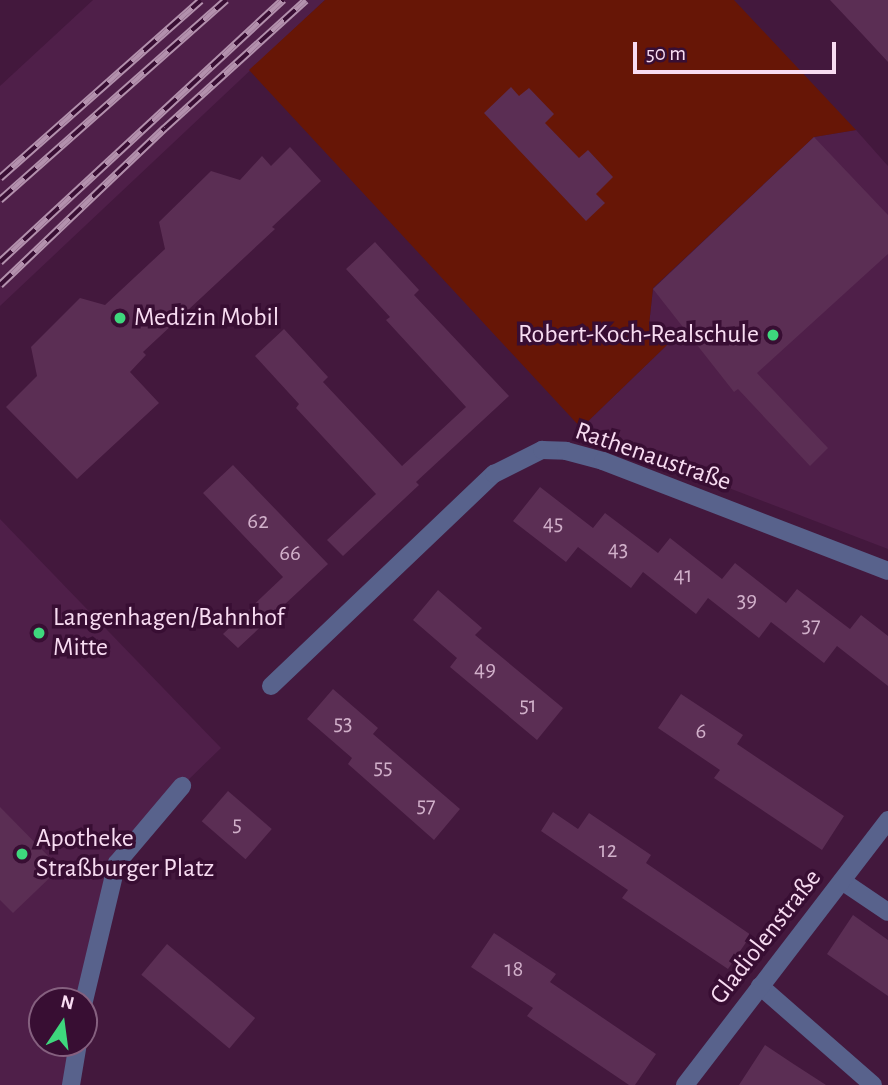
<!DOCTYPE html>
<html>
<head>
<meta charset="utf-8">
<style>
	body { margin:0 }
	#map { position:relative; width:888px; height:1085px; overflow:hidden; background:#43183d; font-family:"Alegreya Sans",sans-serif }
	div>[style] { position:absolute }
	.built>* { inset:0; background:#4f1f49 }
	.green>* { inset:0; background:#671606 }
	.building>* { inset:0; background:#5b2e54; transform-origin:0 0 }
	.minor>* { height:18px; margin:-9px; padding:0 9px; transform-origin:9px; border-radius:9px; background:#58628c }
	.rail>* { height:8px; margin-top:-4px; transform-origin:0; background:repeating-linear-gradient(90deg,#380e33 0 16px,#b391ad 0 32px); box-sizing:border-box; border-block:2px solid #b391ad }
	.dots>* { width:19px; height:19px; translate:-50% -50%; box-sizing:border-box; border:4px solid #380e33; border-radius:50% }
	span { translate:-50% -50%; white-space:nowrap; text-align:center; line-height:1.15; -webkit-text-stroke:7px #380e33; paint-order:stroke }
	.number-label { font-size:23px; color:#d1b0ca }
	.number-label span { -webkit-text-stroke-width:0 }
	.poi-label { font-size:26px; color:#f8dcf2 }
	.left { translate:0 -50%; text-align:left }
	.right { translate:-100% -50%; text-align:right }
	.street-label { font-size:26px; color:#f8dcf2 }
	.north { position:absolute; left:28px; top:987px; width:70px; height:70px; box-sizing:border-box; background:#380e33; border:2px solid #85607f; border-radius:50%; rotate:13deg; font-size:19px; font-weight:700; line-height:28px; text-align:center; color:#f8dcf2 }
	.north::after { content:''; display:block; margin:auto; width:24px; height:32px; background:#3ed77d; clip-path:polygon(50% 0,100% 100%,50% 72%,0 100%) }
	.scale { position:absolute; left:633px; top:42px; width:203px; height:32px; box-sizing:border-box; border:4px solid #f8dcf2; border-top:0; padding-left:9px; font-size:21px; line-height:24px; white-space:nowrap; color:#f8dcf2; -webkit-text-stroke:5px #380e33; paint-order:stroke }
</style>
</head>
<body>
<div id="map">
	<div class="built">
		<i style="clip-path:polygon(93px 0,325px 0,0 306px,0 86px)"></i>
		<i style="clip-path:polygon(856px 130px,888px 166px,888px 549px,583px 432px,581px 428px,668px 344px,649px 325px,653px 289px,814px 137px)"></i>
		<i style="clip-path:polygon(0 519px,221px 748px,182px 786px,117px 863px,84px 1001px,42px 1001px,42px 1043px,78px 1043px,71px 1085px,0 1085px)"></i>
	</div>
	<div class="green">
		<i style="clip-path:polygon(325px 0,734px 0,856px 130px,814px 137px,653px 288px,649px 325px,668px 344px,581px 428px,249px 70px)"></i>
	</div>
	<div class="building">
		<i style="clip-path:polygon(830px 0,888px 0,888px 62px,863px 35px)"></i>
		<i style="clip-path:polygon(511px 87px,519px 96px,529px 88px,554px 114px,545px 123px,579px 158px,588px 150px,613px 177px,596px 194px,605px 203px,586px 221px,484px 113px)"></i>
		<i style="clip-path:polygon(814px 137px,888px 215px,888px 254px,757px 373px,828px 448px,810px 466px,738px 389px,734px 392px,653px 289px)"></i>
		<i style="clip-path:polygon(290px 147px,321px 181px,272px 227px,275px 229px,143px 352px,146px 355px,130px 372px,159px 403px,77px 479px,6px 407px,37px 376px,31px 347px,80px 298px,105px 305px,165px 249px,159px 222px,211px 171px,240px 180px,262px 156px,271px 166px)"></i>
		<i style="clip-path:polygon(375px 242px,419px 290px,414px 295px,509px 396px,416px 482px,419px 485px,343px 556px,327px 540px,376px 494px,296px 408px,299px 404px,255px 356px,284px 329px,328px 377px,323px 382px,402px 466px,466px 407px,386px 320px,390px 317px,346px 269px)"></i>
		<i style="clip-path:polygon(233px 465px,328px 564px,238px 648px,223px 634px,283px 577px,203px 493px)"></i>
		<i style="clip-path:polygon(540px 487px,593px 528px,605px 513px,658px 553px,670px 538px,722px 579px,735px 563px,786px 603px,797px 589px,850px 629px,861px 615px,888px 636px,888px 686px,837px 646px,824px 663px,771px 622px,759px 638px,708px 598px,696px 614px,643px 572px,631px 588px,578px 547px,566px 562px,513px 521px)"></i>
		<i style="clip-path:polygon(438px 590px,482px 628px,475px 635px,563px 708px,537px 740px,450px 667px,457px 658px,413px 620px)"></i>
		<i style="clip-path:polygon(333px 689px,378px 728px,373px 734px,460px 809px,434px 840px,348px 764px,352px 758px,307px 719px)"></i>
		<i style="clip-path:polygon(681px 694px,743px 735px,737px 744px,844px 816px,822px 850px,714px 778px,720px 770px,658px 728px)"></i>
		<i style="left:228px;top:791px;width:58px;height:40px;rotate:41deg"></i>
		<i style="clip-path:polygon(0 807px,60px 868px,13px 913px,0 900px)"></i>
		<i style="clip-path:polygon(553px 812px,578px 829px,589px 813px,651px 855px,646px 863px,751px 935px,728px 969px,622px 898px,628px 890px,541px 831px)"></i>
		<i style="clip-path:polygon(853px 915px,888px 940px,888px 996px,827px 954px)"></i>
		<i style="clip-path:polygon(494px 933px,556px 974px,550px 982px,656px 1054px,635px 1085px,629px 1085px,527px 1016px,533px 1008px,471px 967px)"></i>
		<i style="left:167px;top:944px;width:115px;height:40px;rotate:40deg"></i>
		<i style="clip-path:polygon(765px 1045px,792px 1063px,826px 1085px,739px 1085px)"></i>
	</div>
	<div class="minor">
		<i style="left:271px;top:686px;width:308px;rotate:-43.6deg"></i>
		<i style="left:494px;top:474px;width:54px;rotate:-26.6deg"></i>
		<i style="left:542px;top:450px;width:24px;rotate:2deg"></i>
		<i style="left:566px;top:451px;width:38px;rotate:15deg"></i>
		<i style="left:603px;top:461px;width:305px;rotate:21.1deg"></i>
		<i style="left:842px;top:881px;width:55px;rotate:34deg"></i>
		<i style="left:760px;top:986px;width:150px;rotate:41.2deg"></i>
		<i style="left:84px;top:1001px;width:142px;rotate:-76.6deg"></i>
		<i style="left:117px;top:863px;width:101px;rotate:-49.8deg"></i>
		<i style="left:71px;top:1085px;width:43px;rotate:-80.5deg"></i>
		<i style="left:685px;top:1085px;width:334px;rotate:-52.5deg"></i>
	</div>
	<div class="rail">
		<i style="left:0;top:178px;width:268px;rotate:-41.5deg"></i>
		<i style="left:0;top:200px;width:302px;rotate:-41.5deg"></i>
		<i style="left:0;top:262px;width:386px;rotate:-42.8deg"></i>
		<i style="left:0;top:285px;width:228px;rotate:-43.6deg"></i>
		<i style="left:165px;top:128px;width:190px;rotate:-42.2deg"></i>
	</div>
	<div class="dots">
		<i style="left:120px;top:318px;background:#3ed77d"></i>
		<i style="left:773px;top:335px;background:#3ed77d"></i>
		<i style="left:39px;top:633px;background:#3ed77d"></i>
		<i style="left:22px;top:854px;background:#3ed77d"></i>
	</div>
	<div class="number-label">
		<span style="left:258px;top:522px">62</span>
		<span style="left:553px;top:524px">45</span>
		<span style="left:618px;top:550px">43</span>
		<span style="left:290px;top:554px">66</span>
		<span style="left:683px;top:576px">41</span>
		<span style="left:747px;top:601px">39</span>
		<span style="left:811px;top:626px">37</span>
		<span style="left:485px;top:670px">49</span>
		<span style="left:528px;top:706px">51</span>
		<span style="left:343px;top:724px">53</span>
		<span style="left:701px;top:732px">6</span>
		<span style="left:383px;top:768px">55</span>
		<span style="left:426px;top:806px">57</span>
		<span style="left:237px;top:825px">5</span>
		<span style="left:608px;top:851px">12</span>
		<span style="left:514px;top:970px">18</span>
	</div>
	<div class="poi-label">
		<span class="left" style="left:134px;top:318px">Medizin Mobil</span>
		<span class="right" style="left:759px;top:335px">Robert-Koch-Realschule</span>
		<span class="left" style="left:53px;top:633px">Langenhagen/Bahnhof<br>Mitte</span>
		<span class="left" style="left:36px;top:854px">Apotheke<br>Straßburger Platz</span>
	</div>
	<div class="street-label">
		<span style="left:653px;top:457px;rotate:19deg">Rathenaustraße</span>
		<span style="left:766px;top:937px;rotate:-52deg">Gladiolenstraße</span>
	</div>
	<div class="north">N</div>
	<div class="scale">50 m</div>
</div>
</body>
</html>
